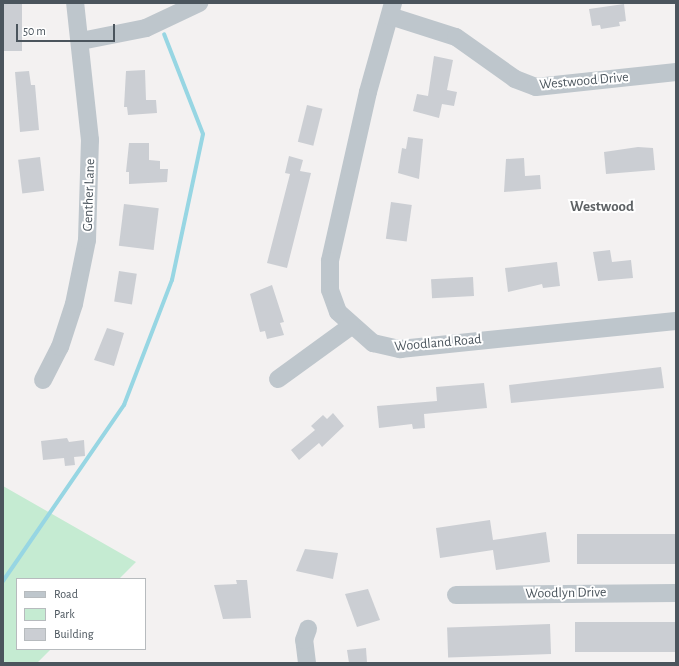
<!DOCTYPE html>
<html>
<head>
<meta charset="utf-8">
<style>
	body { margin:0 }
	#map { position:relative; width:679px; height:666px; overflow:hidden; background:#f3f1f1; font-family:"Alegreya Sans",sans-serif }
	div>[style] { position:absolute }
	.green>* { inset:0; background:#c5ebd2 }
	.stream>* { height:4px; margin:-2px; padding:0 2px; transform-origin:2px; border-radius:2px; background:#97d6e3 }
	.building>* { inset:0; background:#cbced3; transform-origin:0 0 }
	.minor>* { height:18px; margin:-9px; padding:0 9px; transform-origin:9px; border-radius:9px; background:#bec6cc }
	span { translate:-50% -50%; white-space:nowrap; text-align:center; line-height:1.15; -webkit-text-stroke:4px #fff; paint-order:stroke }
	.street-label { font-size:14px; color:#4b555d }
	.neighbourhood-label { font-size:15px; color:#5e6265; font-weight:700 }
	.frame { position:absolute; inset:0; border:4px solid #4b555d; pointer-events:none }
	.legend { position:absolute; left:16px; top:578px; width:130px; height:72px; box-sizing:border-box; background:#fff; border:1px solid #b7bbbe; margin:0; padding:5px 7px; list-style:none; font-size:12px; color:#4b555d }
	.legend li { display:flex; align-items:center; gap:8px; height:20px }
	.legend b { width:20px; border:1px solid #b7bbbe }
	.scale { position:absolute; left:16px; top:24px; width:99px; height:18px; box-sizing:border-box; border:2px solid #4b555d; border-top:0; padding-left:5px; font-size:12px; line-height:14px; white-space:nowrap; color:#4b555d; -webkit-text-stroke:3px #fff; paint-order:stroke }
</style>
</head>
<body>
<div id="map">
	<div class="green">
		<i style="clip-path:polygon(3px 486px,136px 562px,119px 579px,17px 579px,17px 649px,51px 649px,37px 663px,3px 663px)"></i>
	</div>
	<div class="stream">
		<i style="left:3px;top:581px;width:214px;rotate:-55.5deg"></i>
		<i style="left:124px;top:405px;width:134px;rotate:-69deg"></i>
		<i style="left:172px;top:280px;width:149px;rotate:-78deg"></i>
		<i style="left:203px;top:134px;width:107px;rotate:-111.3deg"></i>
	</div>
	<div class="building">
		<i style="left:3px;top:3px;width:19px;height:48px"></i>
		<i style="clip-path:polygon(624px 4px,626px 21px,619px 22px,620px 26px,601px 29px,600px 25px,592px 26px,589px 9px)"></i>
		<i style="clip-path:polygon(434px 56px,453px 60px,447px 90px,457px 92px,454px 106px,442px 104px,439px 118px,413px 111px,417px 94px,428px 96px)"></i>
		<i style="clip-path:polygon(145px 70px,146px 100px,156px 100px,157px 113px,128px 115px,127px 107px,124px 107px,126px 71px)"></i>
		<i style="clip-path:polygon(29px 71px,31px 85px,35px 85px,39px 130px,20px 132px,15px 72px)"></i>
		<i style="left:307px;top:105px;width:16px;height:38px;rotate:14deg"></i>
		<i style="clip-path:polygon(408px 137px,423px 139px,419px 179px,398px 173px,402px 148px,406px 149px)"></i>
		<i style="clip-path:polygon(129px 143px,149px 143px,149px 160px,160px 161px,160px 169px,168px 169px,167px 182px,129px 184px,129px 172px,126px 172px)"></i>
		<i style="clip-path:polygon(638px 147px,653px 148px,655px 170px,606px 174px,604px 152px)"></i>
		<i style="clip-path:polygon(289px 156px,303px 160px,300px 171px,311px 173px,287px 268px,267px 263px,290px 174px,285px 173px)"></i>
		<i style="left:40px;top:157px;width:34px;height:22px;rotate:83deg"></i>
		<i style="clip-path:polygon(524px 158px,525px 176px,540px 175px,541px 189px,504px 192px,506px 159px)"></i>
		<i style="left:391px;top:202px;width:21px;height:37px;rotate:8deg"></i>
		<i style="left:124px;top:204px;width:35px;height:42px;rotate:7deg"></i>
		<i style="clip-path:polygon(610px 250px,612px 262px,631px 260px,633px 278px,598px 281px,593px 252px)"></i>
		<i style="clip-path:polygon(557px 262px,560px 286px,543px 288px,542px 284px,508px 292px,505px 268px)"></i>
		<i style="left:119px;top:271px;width:18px;height:31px;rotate:9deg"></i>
		<i style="left:473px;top:277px;width:19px;height:42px;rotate:87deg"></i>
		<i style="clip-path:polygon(272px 285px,284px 322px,280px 323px,284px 335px,267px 339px,265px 331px,260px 332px,250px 294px)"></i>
		<i style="clip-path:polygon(107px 328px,124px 333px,114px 366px,94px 360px)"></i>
		<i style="clip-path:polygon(661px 367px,664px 388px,511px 403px,509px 385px)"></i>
		<i style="clip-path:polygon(484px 383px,487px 408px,424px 414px,425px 428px,413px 429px,412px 424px,379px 428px,377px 406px,437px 401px,436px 387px)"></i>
		<i style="clip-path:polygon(333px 413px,344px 426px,322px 447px,319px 443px,299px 460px,291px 450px,315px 430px,311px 426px,323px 415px,327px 419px)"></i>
		<i style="clip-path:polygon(67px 438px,69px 442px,84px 440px,85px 456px,74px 457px,75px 465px,65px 466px,64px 458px,43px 460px,41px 441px)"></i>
		<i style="clip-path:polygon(490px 520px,493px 540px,546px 532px,550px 562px,496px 570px,493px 550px,440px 558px,436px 528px)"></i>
		<i style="left:676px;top:534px;width:30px;height:99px;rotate:90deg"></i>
		<i style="clip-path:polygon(305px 549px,338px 553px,333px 579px,296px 571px)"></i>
		<i style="clip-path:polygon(236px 580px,247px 580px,251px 618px,223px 619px,214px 585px,237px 584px)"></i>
		<i style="clip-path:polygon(368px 589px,380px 620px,357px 627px,345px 594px)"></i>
		<i style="left:676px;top:622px;width:30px;height:101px;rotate:90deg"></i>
		<i style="left:550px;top:624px;width:30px;height:103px;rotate:88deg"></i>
		<i style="clip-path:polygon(366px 648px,367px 663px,349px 663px,347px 650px)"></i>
	</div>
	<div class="minor">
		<i style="left:393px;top:3px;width:92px;rotate:105.7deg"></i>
		<i style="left:368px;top:92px;width:173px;rotate:102.7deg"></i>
		<i style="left:330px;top:261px;width:29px;rotate:90deg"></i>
		<i style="left:330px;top:290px;width:23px;rotate:70deg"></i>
		<i style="left:338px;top:312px;width:47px;rotate:41.5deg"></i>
		<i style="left:373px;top:343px;width:28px;rotate:13deg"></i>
		<i style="left:400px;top:349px;width:277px;rotate:-5.8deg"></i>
		<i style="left:390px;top:16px;width:69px;rotate:17.7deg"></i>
		<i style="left:456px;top:37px;width:72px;rotate:35.4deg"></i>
		<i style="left:515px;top:79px;width:22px;rotate:21deg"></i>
		<i style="left:536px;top:87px;width:141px;rotate:-6.1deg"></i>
		<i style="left:81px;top:41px;width:66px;rotate:-11.3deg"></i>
		<i style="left:146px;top:28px;width:59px;rotate:-25.3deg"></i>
		<i style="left:278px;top:379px;width:90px;rotate:-36deg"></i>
		<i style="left:43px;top:380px;width:37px;rotate:-63deg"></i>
		<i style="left:60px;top:347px;width:45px;rotate:-72deg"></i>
		<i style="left:74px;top:304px;width:65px;rotate:-78.5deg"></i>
		<i style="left:87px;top:240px;width:100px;rotate:-88.3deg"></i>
		<i style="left:90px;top:140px;width:138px;rotate:-96.2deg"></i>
		<i style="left:456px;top:595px;width:220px;rotate:-0.5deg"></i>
		<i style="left:307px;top:663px;width:23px;rotate:-97deg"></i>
		<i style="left:304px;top:640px;width:12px;rotate:-70deg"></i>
	</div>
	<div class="street-label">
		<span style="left:584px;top:81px;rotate:-5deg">Westwood Drive</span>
		<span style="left:89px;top:195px;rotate:-88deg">Genther Lane</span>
		<span style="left:438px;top:343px;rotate:-5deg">Woodland Road</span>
		<span style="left:566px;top:593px;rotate:-1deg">Woodlyn Drive</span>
	</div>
	<div class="neighbourhood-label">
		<span style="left:602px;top:207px">Westwood</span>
	</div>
	<div class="frame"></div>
	<ul class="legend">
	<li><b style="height:5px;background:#bec6cc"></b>Road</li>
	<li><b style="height:11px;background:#c5ebd2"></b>Park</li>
	<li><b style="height:11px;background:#cbced3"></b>Building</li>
	</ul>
	<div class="scale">50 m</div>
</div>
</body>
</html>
